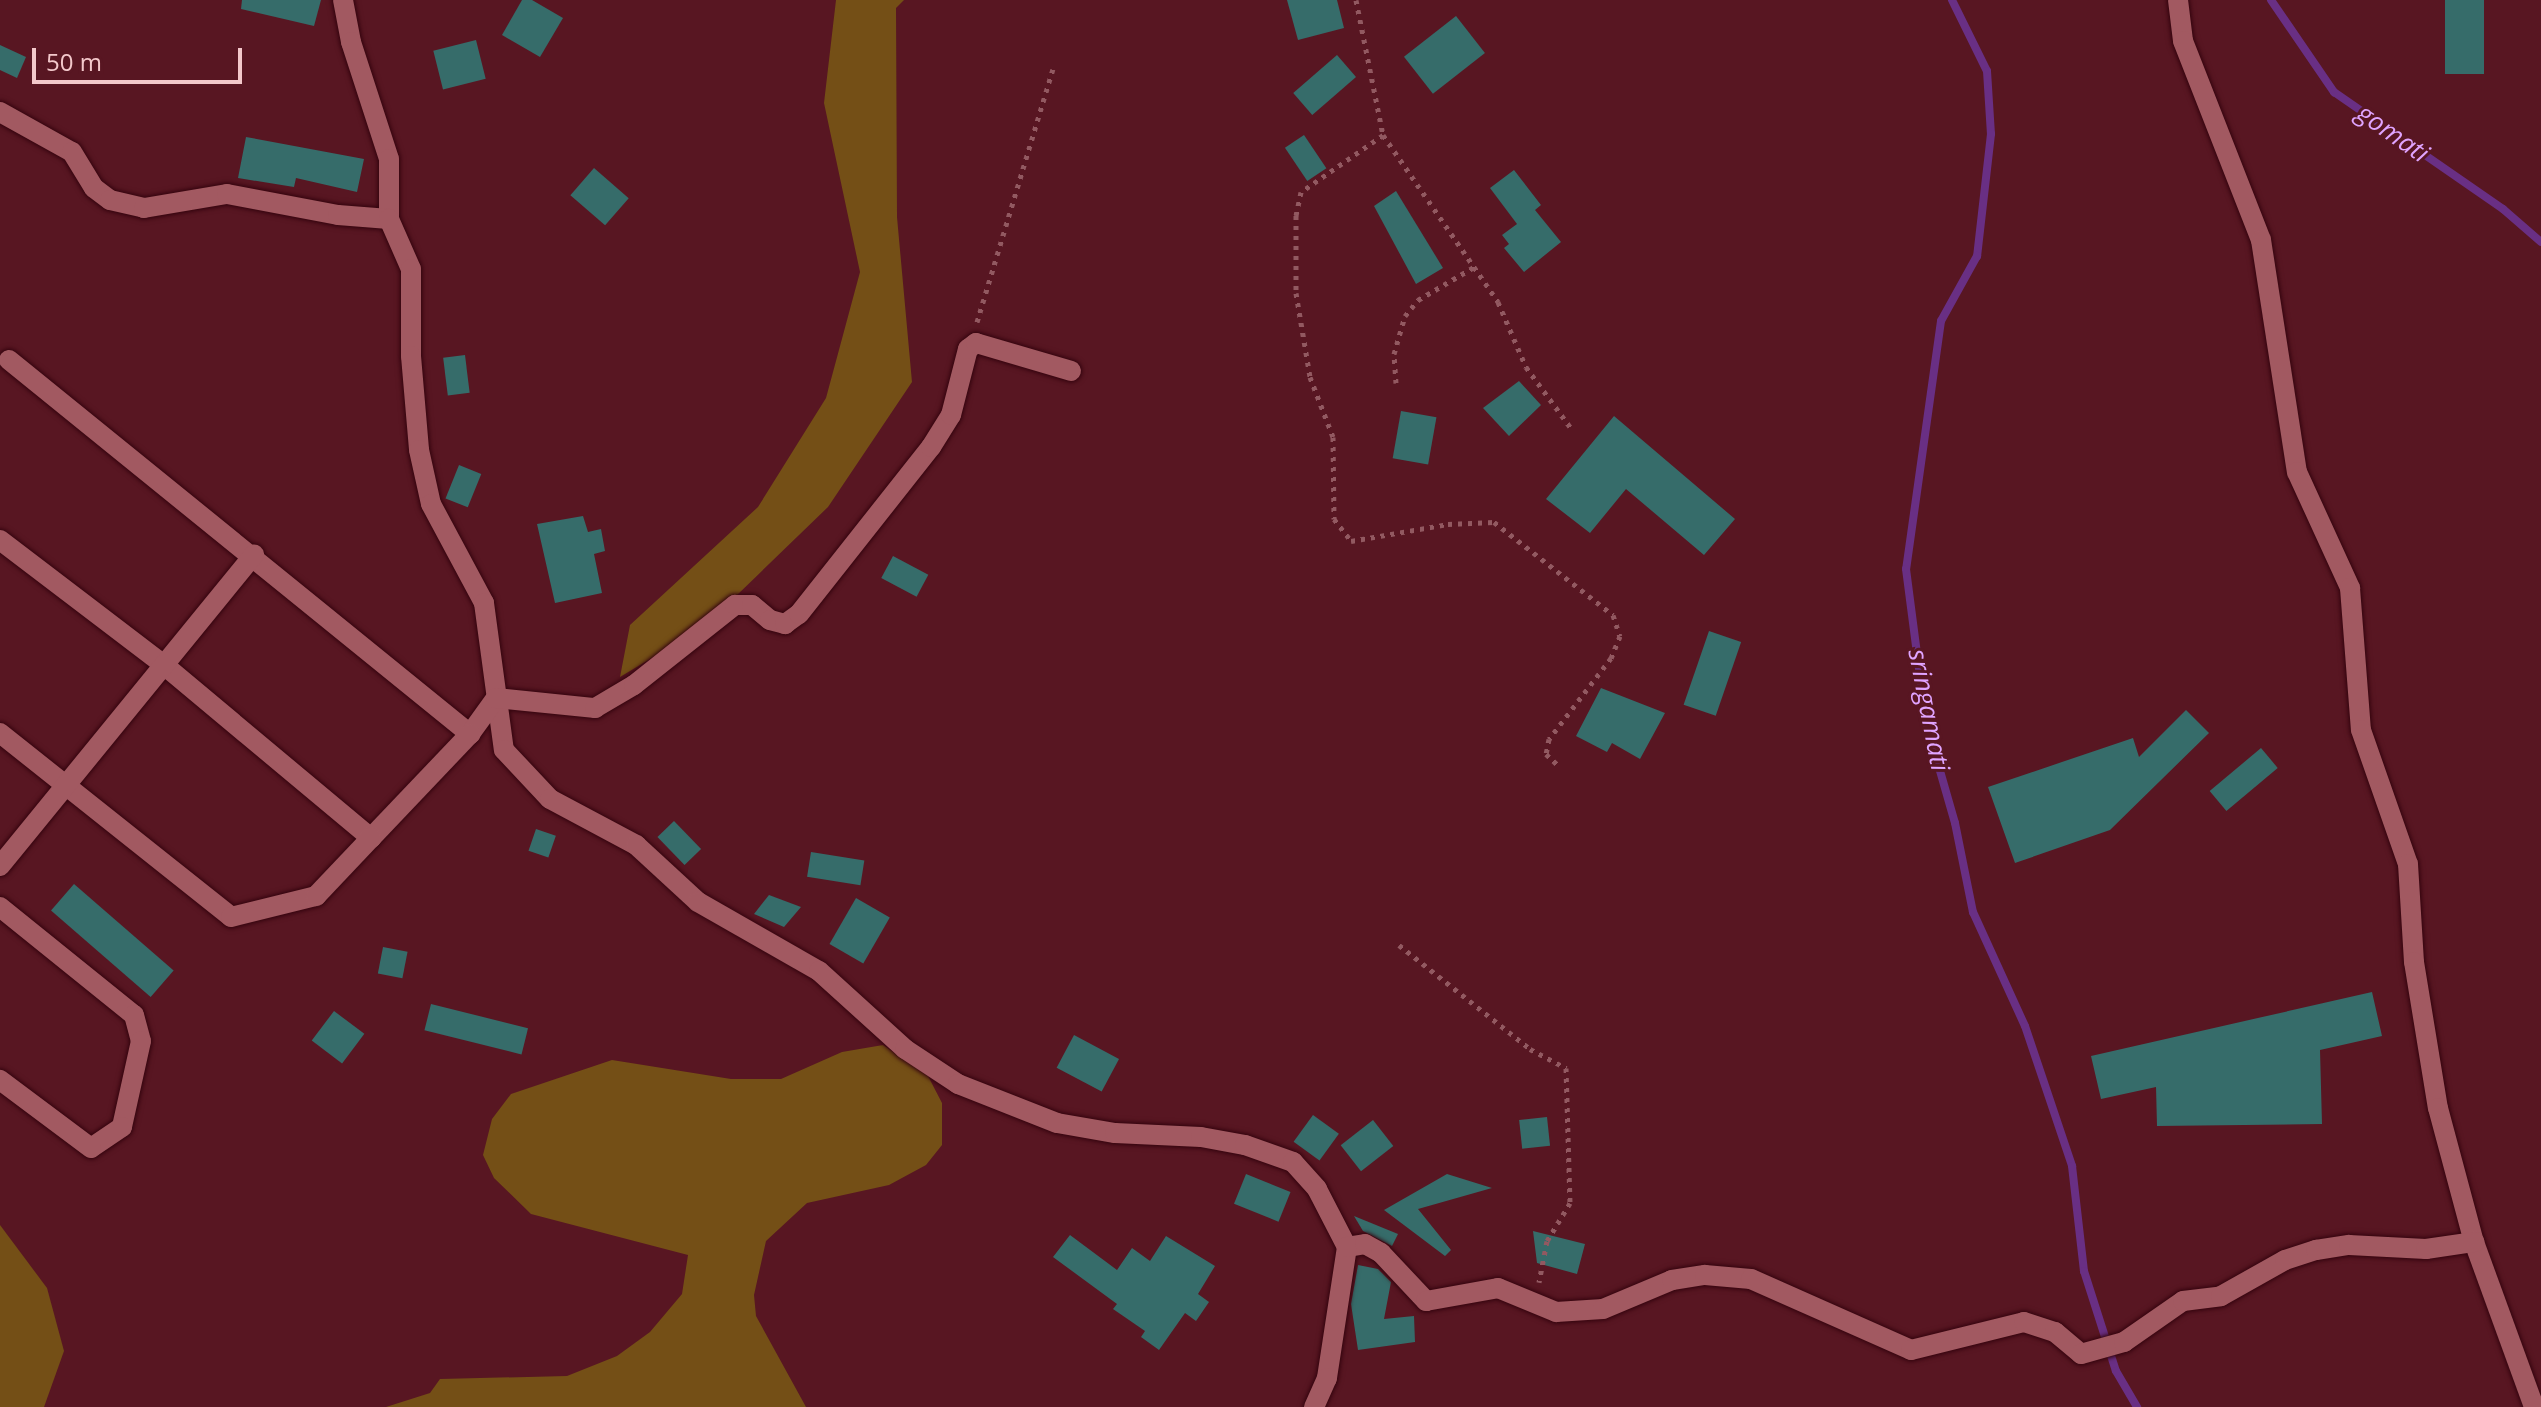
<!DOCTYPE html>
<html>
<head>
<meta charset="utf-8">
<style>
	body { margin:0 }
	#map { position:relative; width:2541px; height:1407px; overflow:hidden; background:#581622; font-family:"Open Sans",sans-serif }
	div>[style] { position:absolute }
	.forest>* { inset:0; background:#744f16 }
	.stream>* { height:8px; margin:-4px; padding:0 4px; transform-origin:4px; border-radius:4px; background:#692f84 }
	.building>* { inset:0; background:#366c6a; transform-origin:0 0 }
	.path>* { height:5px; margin-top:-2.5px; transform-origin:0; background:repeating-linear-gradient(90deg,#925961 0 4px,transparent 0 10px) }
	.roads { filter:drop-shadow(0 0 2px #34040e) drop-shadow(0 0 2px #34040e) }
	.street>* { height:20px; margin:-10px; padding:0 10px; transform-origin:10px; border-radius:10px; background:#a25961 }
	span { translate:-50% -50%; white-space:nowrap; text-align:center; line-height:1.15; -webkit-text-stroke:6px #581622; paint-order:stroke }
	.water-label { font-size:26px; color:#e0a4ff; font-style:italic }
	.scale { position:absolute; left:32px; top:48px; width:210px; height:36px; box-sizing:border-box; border:4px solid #f3c8cb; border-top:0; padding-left:10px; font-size:24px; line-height:28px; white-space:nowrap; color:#f3c8cb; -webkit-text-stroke:6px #581622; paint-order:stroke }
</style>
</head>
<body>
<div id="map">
	<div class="forest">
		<i style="clip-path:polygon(836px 0,904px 0,896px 8px,897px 217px,912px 382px,828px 507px,705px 626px,620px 677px,630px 625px,758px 507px,826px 398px,860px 272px,824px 103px)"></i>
		<i style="clip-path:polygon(883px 1045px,928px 1076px,942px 1103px,942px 1145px,926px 1165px,889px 1185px,807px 1203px,766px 1241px,754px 1295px,756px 1316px,806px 1407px,386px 1407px,430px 1393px,440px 1379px,567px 1376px,617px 1356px,650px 1332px,682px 1294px,688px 1255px,531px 1214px,494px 1178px,483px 1155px,492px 1119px,511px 1094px,612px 1060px,731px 1079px,781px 1079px,842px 1052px)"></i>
		<i style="clip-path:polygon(0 1225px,47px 1288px,64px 1351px,44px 1407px,0 1407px)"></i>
	</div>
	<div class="stream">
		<i style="left:1952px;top:0;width:79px;rotate:63.8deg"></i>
		<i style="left:1987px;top:71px;width:63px;rotate:86.4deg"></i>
		<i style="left:1991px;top:134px;width:123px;rotate:96.5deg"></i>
		<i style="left:1977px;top:256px;width:74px;rotate:119deg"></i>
		<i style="left:1941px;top:321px;width:250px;rotate:98deg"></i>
		<i style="left:1906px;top:569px;width:154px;rotate:82.6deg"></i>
		<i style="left:1926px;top:722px;width:105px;rotate:74deg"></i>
		<i style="left:1955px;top:823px;width:91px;rotate:78.6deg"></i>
		<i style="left:1973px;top:912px;width:125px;rotate:65.5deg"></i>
		<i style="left:2025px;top:1026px;width:148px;rotate:71.4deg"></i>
		<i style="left:2072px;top:1166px;width:106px;rotate:83.5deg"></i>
		<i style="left:2084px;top:1271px;width:105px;rotate:72.3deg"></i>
		<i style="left:2116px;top:1371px;width:42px;rotate:59.7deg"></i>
		<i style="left:2271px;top:0;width:112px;rotate:55.6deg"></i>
		<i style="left:2334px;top:92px;width:206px;rotate:34.7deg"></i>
		<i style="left:2503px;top:209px;width:50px;rotate:41deg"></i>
	</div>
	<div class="building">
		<i style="clip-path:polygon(242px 0,321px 0,314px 26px,241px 9px)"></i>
		<i style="clip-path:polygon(522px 0,532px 0,563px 18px,540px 57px,502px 35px)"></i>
		<i style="clip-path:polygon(1287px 0,1337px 0,1344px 28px,1298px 40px)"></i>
		<i style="left:2445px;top:0;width:39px;height:74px"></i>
		<i style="left:1456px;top:16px;width:47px;height:66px;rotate:52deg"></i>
		<i style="left:476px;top:40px;width:40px;height:44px;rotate:76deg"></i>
		<i style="clip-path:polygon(0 45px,26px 57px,17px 78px,0 70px)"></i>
		<i style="left:1337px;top:55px;width:29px;height:58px;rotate:49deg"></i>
		<i style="left:1304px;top:135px;width:40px;height:23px;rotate:56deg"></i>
		<i style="clip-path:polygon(246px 137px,364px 159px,357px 192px,296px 178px,294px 187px,238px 178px)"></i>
		<i style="left:594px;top:168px;width:46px;height:36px;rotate:41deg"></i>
		<i style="clip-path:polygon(1514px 170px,1541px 205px,1535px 210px,1561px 242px,1524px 272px,1504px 248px,1509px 244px,1502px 235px,1517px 224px,1490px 188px)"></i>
		<i style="clip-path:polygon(1396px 191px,1443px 268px,1416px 284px,1374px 206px)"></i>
		<i style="left:465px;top:355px;width:38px;height:22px;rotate:83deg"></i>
		<i style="clip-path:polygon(1519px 381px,1541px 405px,1509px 436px,1483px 408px)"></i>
		<i style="left:1401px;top:411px;width:36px;height:48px;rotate:10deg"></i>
		<i style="clip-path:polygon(1614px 416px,1735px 519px,1704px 555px,1626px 489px,1590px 533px,1546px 499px)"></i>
		<i style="left:459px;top:465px;width:24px;height:36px;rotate:22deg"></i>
		<i style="clip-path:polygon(583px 516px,588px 532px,601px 529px,605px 551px,594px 554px,602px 593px,555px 603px,537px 524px)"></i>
		<i style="left:893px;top:556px;width:40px;height:25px;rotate:28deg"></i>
		<i style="left:1709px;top:631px;width:34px;height:78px;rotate:19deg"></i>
		<i style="clip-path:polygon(1601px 688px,1665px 713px,1640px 759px,1612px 743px,1607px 752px,1576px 736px)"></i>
		<i style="clip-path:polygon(2186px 710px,2209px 733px,2110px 830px,2015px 863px,1988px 787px,2133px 738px,2139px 757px)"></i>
		<i style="left:2261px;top:748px;width:26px;height:67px;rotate:50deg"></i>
		<i style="left:674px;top:821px;width:39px;height:23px;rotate:46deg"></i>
		<i style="left:536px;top:829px;width:21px;height:23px;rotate:19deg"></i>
		<i style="left:811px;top:852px;width:54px;height:25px;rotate:9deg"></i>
		<i style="left:74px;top:884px;width:132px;height:35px;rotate:41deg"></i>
		<i style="clip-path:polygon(769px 895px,801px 907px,784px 927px,754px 914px)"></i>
		<i style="left:856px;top:898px;width:39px;height:53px;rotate:30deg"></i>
		<i style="left:383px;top:947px;width:25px;height:27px;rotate:11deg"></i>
		<i style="clip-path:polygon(2372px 992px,2382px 1036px,2320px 1050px,2322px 1124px,2157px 1126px,2156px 1087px,2101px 1099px,2091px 1056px)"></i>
		<i style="left:431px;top:1004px;width:100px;height:27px;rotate:14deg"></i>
		<i style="left:334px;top:1011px;width:38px;height:37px;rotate:37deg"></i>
		<i style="left:1074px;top:1035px;width:51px;height:37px;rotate:28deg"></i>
		<i style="left:1313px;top:1115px;width:32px;height:33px;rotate:36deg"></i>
		<i style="left:1547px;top:1117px;width:29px;height:28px;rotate:84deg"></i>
		<i style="left:1373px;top:1120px;width:33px;height:41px;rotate:52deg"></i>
		<i style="left:1246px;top:1174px;width:48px;height:32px;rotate:22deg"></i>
		<i style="clip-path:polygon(1447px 1174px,1492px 1188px,1418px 1209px,1451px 1250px,1445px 1256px,1384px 1210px)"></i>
		<i style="clip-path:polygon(1354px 1216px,1398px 1234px,1392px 1246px,1363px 1231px)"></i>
		<i style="clip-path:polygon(1533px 1231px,1585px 1244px,1577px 1274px,1537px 1263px)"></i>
		<i style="clip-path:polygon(1070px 1235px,1117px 1270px,1132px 1248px,1150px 1261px,1166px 1236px,1215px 1266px,1198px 1294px,1209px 1302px,1196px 1321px,1185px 1313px,1159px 1350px,1141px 1337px,1145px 1331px,1113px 1309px,1117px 1304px,1053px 1257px)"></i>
		<i style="clip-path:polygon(1358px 1265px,1378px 1269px,1391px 1282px,1384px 1319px,1414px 1316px,1415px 1342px,1358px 1350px,1351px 1304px)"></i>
	</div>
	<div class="path">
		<i style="left:1356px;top:0;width:138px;rotate:78.7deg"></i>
		<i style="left:1383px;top:135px;width:100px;rotate:145.2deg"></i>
		<i style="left:1301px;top:192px;width:24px;rotate:102deg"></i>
		<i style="left:1296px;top:215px;width:78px;rotate:90deg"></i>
		<i style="left:1296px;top:293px;width:85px;rotate:80.5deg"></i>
		<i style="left:1310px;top:377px;width:64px;rotate:69deg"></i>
		<i style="left:1333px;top:437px;width:82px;rotate:89.3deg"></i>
		<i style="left:1334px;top:519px;width:28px;rotate:52deg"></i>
		<i style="left:1351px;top:541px;width:98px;rotate:-9.9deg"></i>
		<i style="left:1448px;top:524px;width:46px;rotate:-2.5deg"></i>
		<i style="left:1494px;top:522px;width:151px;rotate:38deg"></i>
		<i style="left:1613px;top:615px;width:22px;rotate:72deg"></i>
		<i style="left:1620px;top:636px;width:24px;rotate:112deg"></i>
		<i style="left:1611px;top:658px;width:102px;rotate:127.4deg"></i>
		<i style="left:1549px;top:739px;width:15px;rotate:101deg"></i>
		<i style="left:1546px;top:754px;width:16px;rotate:43deg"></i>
		<i style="left:1383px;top:135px;width:203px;rotate:55.4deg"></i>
		<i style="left:1498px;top:302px;width:71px;rotate:66.7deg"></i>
		<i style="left:1526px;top:367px;width:76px;rotate:53.6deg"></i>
		<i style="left:977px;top:322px;width:264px;rotate:-73.3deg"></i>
		<i style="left:1396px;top:383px;width:29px;rotate:-94deg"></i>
		<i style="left:1394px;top:354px;width:40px;rotate:-74deg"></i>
		<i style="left:1405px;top:316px;width:21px;rotate:-51deg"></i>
		<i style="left:1418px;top:300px;width:65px;rotate:-30.5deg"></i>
		<i style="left:1399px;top:945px;width:167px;rotate:38.4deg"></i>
		<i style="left:1530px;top:1049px;width:41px;rotate:27.8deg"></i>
		<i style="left:1566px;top:1068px;width:135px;rotate:88.3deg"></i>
		<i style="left:1570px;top:1203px;width:44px;rotate:121.2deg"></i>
		<i style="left:1547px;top:1241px;width:42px;rotate:101deg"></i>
	</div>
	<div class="roads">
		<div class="street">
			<i style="left:343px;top:0;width:43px;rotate:79.2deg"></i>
			<i style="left:351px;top:42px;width:123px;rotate:72deg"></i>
			<i style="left:389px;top:159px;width:60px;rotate:90deg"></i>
			<i style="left:2178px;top:0;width:41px;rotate:83deg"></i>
			<i style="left:2183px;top:41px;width:214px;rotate:68.6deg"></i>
			<i style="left:2261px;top:240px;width:235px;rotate:81.2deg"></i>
			<i style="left:2297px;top:472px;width:128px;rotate:65.4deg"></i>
			<i style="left:2350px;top:588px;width:142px;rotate:85.6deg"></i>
			<i style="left:2361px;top:730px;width:142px;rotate:70.7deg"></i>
			<i style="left:2408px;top:864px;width:98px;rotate:86.5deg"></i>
			<i style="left:2414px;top:962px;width:148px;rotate:80.7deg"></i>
			<i style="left:2438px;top:1108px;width:139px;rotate:75deg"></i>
			<i style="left:2474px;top:1242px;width:176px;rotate:70deg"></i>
			<i style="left:0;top:112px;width:82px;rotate:29.1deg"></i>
			<i style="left:72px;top:152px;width:42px;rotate:58.6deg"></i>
			<i style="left:94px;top:188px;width:20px;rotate:37deg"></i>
			<i style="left:110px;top:200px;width:35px;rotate:13deg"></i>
			<i style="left:144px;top:208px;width:84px;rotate:-9.6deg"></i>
			<i style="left:227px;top:194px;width:113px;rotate:10.7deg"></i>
			<i style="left:338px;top:215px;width:51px;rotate:4.5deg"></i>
			<i style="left:389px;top:219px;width:55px;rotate:66.3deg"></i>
			<i style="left:411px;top:269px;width:87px;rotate:90deg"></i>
			<i style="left:411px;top:356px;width:94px;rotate:85.1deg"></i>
			<i style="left:419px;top:450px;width:55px;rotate:77.5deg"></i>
			<i style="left:431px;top:504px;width:112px;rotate:61.8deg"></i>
			<i style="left:484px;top:603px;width:148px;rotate:82.3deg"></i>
			<i style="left:504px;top:750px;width:67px;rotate:46.8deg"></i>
			<i style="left:550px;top:799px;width:98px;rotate:28.1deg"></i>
			<i style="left:636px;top:845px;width:84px;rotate:42.6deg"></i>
			<i style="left:698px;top:902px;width:139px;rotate:29.7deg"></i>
			<i style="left:819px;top:971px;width:116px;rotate:42.2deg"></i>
			<i style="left:905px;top:1049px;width:64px;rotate:33.4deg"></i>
			<i style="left:958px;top:1084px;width:106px;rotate:21.5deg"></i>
			<i style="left:1057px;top:1123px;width:59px;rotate:9.8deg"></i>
			<i style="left:1115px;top:1133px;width:86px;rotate:2.7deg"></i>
			<i style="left:1201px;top:1137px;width:45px;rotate:10.3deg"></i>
			<i style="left:1245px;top:1145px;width:51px;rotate:19.5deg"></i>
			<i style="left:1293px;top:1162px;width:36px;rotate:48deg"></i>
			<i style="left:1317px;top:1189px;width:65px;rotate:62.7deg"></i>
			<i style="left:1347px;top:1247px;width:133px;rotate:98.7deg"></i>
			<i style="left:1327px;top:1378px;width:32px;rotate:114deg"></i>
			<i style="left:9px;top:360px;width:594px;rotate:39.05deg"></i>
			<i style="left:470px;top:734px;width:44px;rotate:-54.2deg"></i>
			<i style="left:496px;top:698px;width:100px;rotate:5.8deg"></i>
			<i style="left:595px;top:708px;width:45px;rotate:-30.5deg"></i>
			<i style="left:634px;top:685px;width:129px;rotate:-38.4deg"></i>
			<i style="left:735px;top:605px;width:17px"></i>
			<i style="left:752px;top:605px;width:23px;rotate:40deg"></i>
			<i style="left:770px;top:620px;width:16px;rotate:15deg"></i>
			<i style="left:785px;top:624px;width:17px;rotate:-36deg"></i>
			<i style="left:799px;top:614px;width:213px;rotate:-51.7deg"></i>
			<i style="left:931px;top:447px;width:38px;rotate:-58deg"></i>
			<i style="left:951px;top:415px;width:68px;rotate:-75.6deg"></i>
			<i style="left:968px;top:349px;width:10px;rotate:-37deg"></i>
			<i style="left:976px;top:343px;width:99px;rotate:16.4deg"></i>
			<i style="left:0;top:540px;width:206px;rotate:37.3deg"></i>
			<i style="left:164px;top:665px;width:270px;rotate:39.9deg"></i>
			<i style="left:371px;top:838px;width:144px;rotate:-46.4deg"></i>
			<i style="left:0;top:733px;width:295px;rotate:38.5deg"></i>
			<i style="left:231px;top:917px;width:88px;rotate:-13.9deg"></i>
			<i style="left:316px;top:896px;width:80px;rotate:-46.5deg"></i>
			<i style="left:0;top:866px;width:402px;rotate:-50.8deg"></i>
			<i style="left:0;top:907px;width:172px;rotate:38.9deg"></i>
			<i style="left:134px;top:1015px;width:27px;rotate:75deg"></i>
			<i style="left:141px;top:1041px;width:88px;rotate:102.5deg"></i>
			<i style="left:122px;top:1127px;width:37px;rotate:146deg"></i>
			<i style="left:91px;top:1148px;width:114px;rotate:-143.2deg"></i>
			<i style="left:1347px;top:1247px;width:18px;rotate:-9deg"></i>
			<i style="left:1365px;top:1244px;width:18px;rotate:29deg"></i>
			<i style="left:1381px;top:1253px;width:66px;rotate:46.8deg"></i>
			<i style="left:1426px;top:1301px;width:73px;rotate:-10.2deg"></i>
			<i style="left:1498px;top:1288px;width:63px;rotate:22.5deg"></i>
			<i style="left:1556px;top:1312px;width:47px;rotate:-3.7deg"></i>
			<i style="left:1603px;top:1309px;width:75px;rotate:-22.8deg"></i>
			<i style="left:1672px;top:1280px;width:33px;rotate:-9deg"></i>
			<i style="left:1705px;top:1275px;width:46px;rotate:5deg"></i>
			<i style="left:1751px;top:1279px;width:175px;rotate:23.9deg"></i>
			<i style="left:1911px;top:1350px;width:116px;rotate:-13.9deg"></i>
			<i style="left:2024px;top:1322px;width:33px;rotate:18deg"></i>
			<i style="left:2055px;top:1332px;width:34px;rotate:40deg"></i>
			<i style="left:2081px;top:1354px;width:45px;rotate:-15.6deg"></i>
			<i style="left:2124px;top:1342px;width:72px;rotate:-34.8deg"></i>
			<i style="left:2183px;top:1301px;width:38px;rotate:-7deg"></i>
			<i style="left:2221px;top:1296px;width:73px;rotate:-29.4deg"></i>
			<i style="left:2285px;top:1260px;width:33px;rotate:-18deg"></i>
			<i style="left:2316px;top:1250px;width:33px;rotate:-9deg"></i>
			<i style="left:2349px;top:1245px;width:77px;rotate:3deg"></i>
			<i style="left:2426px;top:1249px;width:49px;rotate:-8.3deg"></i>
		</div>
	</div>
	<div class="water-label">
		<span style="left:2393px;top:133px;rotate:35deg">gomati</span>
		<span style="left:1929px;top:710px;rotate:79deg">sringamati</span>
	</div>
	<div class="scale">50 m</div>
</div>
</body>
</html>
